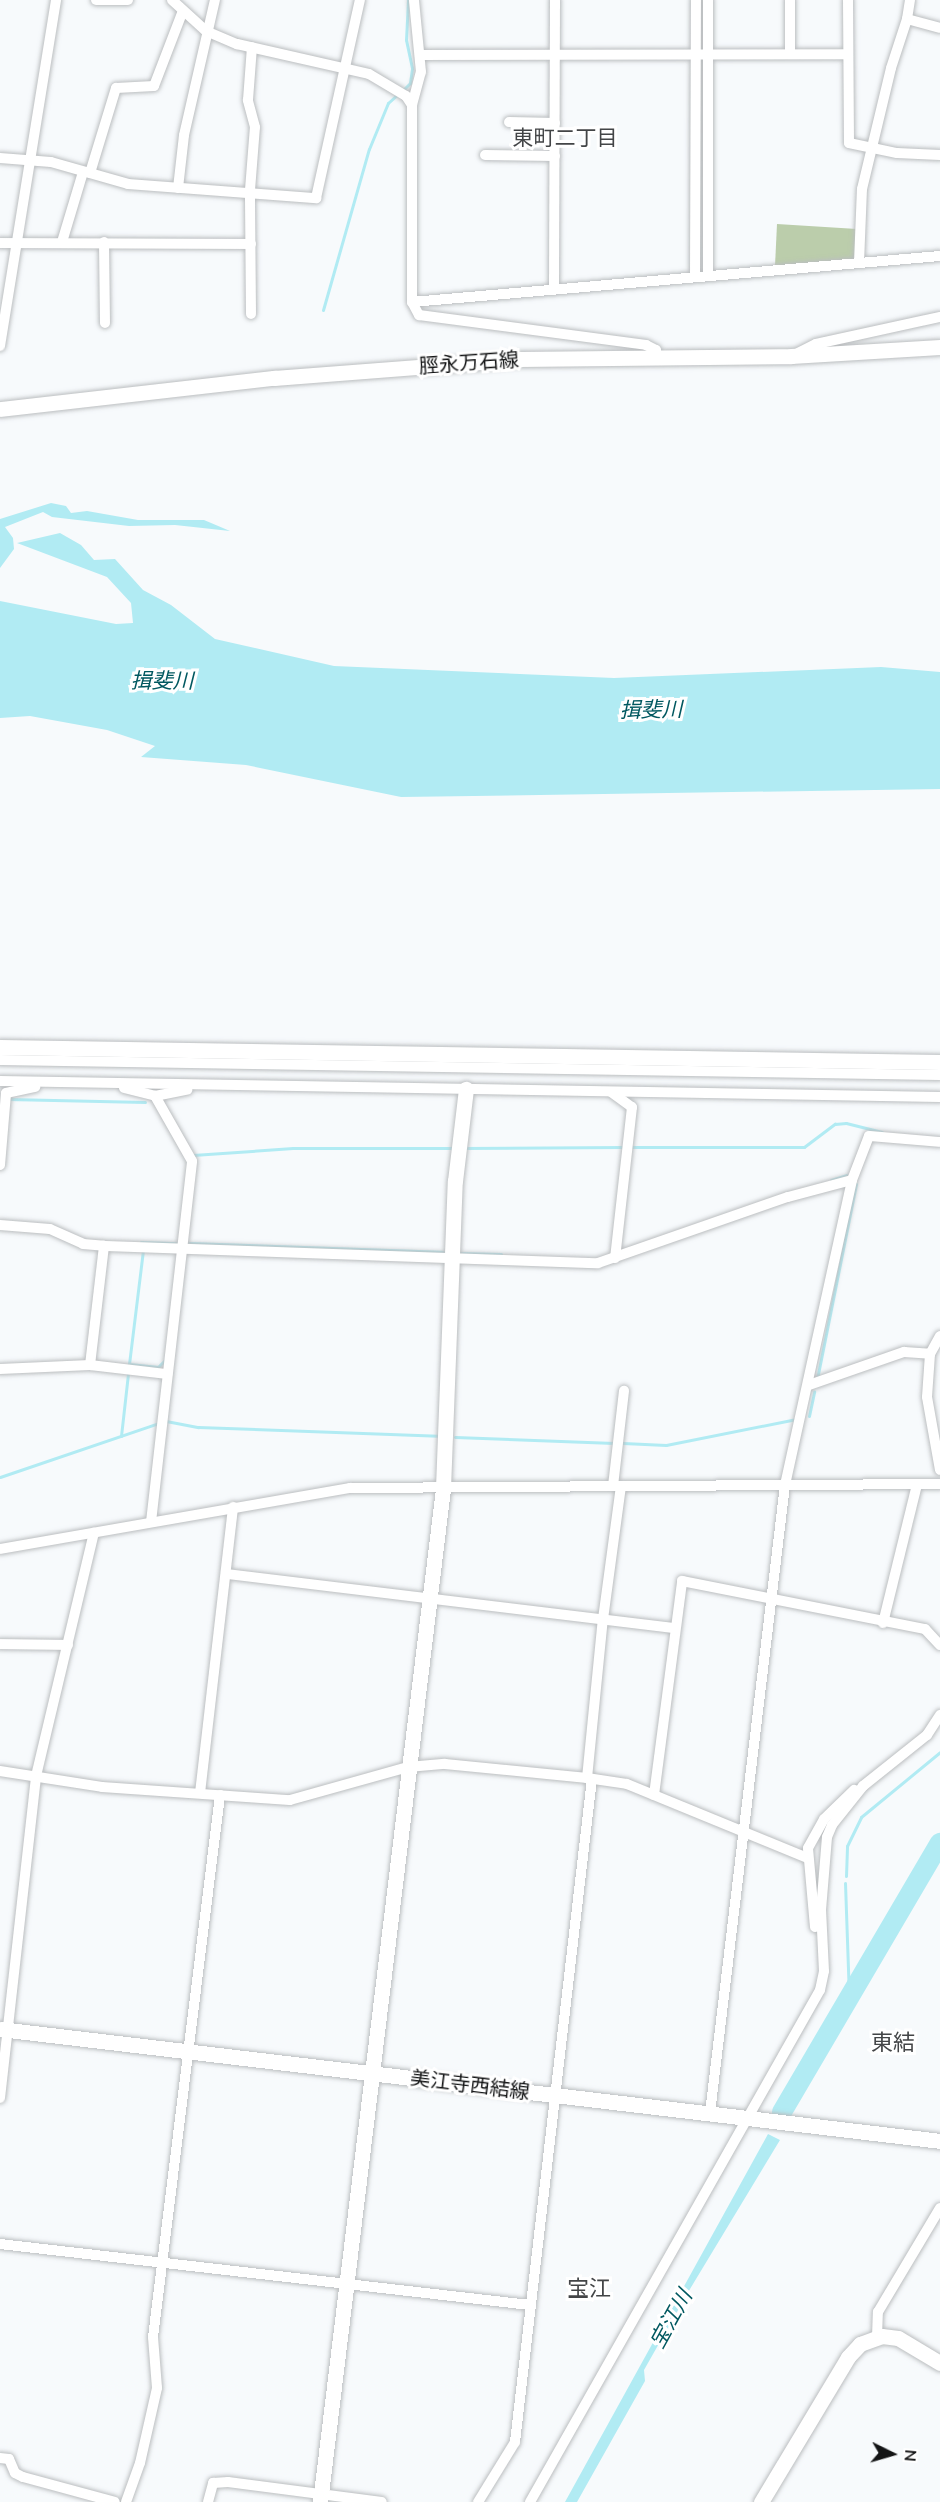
<!DOCTYPE html>
<html>
<head>
<meta charset="utf-8">
<style>
	body { margin:0 }
	#map { position:relative; width:940px; height:2502px; overflow:hidden; background:#f7fafc; font-family:"Nunito Sans","Noto Sans JP",sans-serif }
	div>[style] { position:absolute }
	.green>* { inset:0; background:#bbcdab }
	.water>* { inset:0; background:#b1ebf3 }
	.stream>* { height:3px; margin:-1.5px; padding:0 1.5px; transform-origin:1.5px; border-radius:1.5px; background:#b1ebf3 }
	.river>* { height:20px; margin:-10px; padding:0 10px; transform-origin:10px; border-radius:10px; background:#b1ebf3 }
	.roads { filter:drop-shadow(0 0 2px #bbbec0) drop-shadow(0 0 2px #bbbec0) }
	.street>* { height:10px; margin:-5px; padding:0 5px; transform-origin:5px; border-radius:5px; background:#fff }
	.secondary>* { height:15px; margin:-7.5px; padding:0 7.5px; transform-origin:7.5px; border-radius:7.5px; background:#fff }
	span { translate:-50% -50%; white-space:nowrap; text-align:center; line-height:1.15; -webkit-text-stroke:6px #fff; paint-order:stroke }
	.street-label { font-size:20px; color:#131415 }
	.neighbourhood-label { font-size:21px; color:#434547 }
	.water-label { font-size:21px; color:#005860; font-style:italic }
	.quarter-label { font-size:22px; color:#434547 }
	.north { position:absolute; left:862px; top:2424px; width:60px; height:60px; -webkit-text-stroke:4px #fff; paint-order:stroke; rotate:95deg; font-size:16px; font-weight:700; line-height:24px; text-align:center; color:#131415 }
	.north::after { content:''; display:block; margin:auto; width:21px; height:27px; background:#131415; clip-path:polygon(50% 0,100% 100%,50% 72%,0 100%) }
</style>
</head>
<body>
<div id="map">
	<div class="green">
		<i style="clip-path:polygon(777px 224px,857px 229px,855px 261px,775px 266px)"></i>
	</div>
	<div class="water">
		<i style="clip-path:polygon(51px 503px,66px 506px,71px 513px,87px 511px,138px 520px,204px 520px,230px 531px,175px 525px,129px 526px,52px 517px,43px 512px,5px 527px,13px 538px,14px 549px,0 568px,0 519px)"></i>
		<i style="clip-path:polygon(60px 533px,81px 545px,94px 560px,115px 559px,143px 590px,171px 605px,215px 639px,334px 666px,614px 678px,881px 667px,940px 672px,940px 789px,401px 797px,246px 765px,141px 757px,155px 746px,107px 730px,30px 716px,0 718px,0 601px,116px 624px,133px 623px,131px 603px,107px 577px,17px 543px)"></i>
		<i style="clip-path:polygon(768px 2134px,780px 2140px,690px 2289px,644px 2370px,645px 2381px,577px 2502px,565px 2502px)"></i>
	</div>
	<div class="stream">
		<i style="left:402px;top:91px;width:11px;rotate:-45deg"></i>
		<i style="left:410px;top:83px;width:15px;rotate:-82deg"></i>
		<i style="left:412px;top:68px;width:29px;rotate:-102deg"></i>
		<i style="left:406px;top:40px;width:40px;rotate:-87.1deg"></i>
		<i style="left:323px;top:310px;width:167px;rotate:-74.1deg"></i>
		<i style="left:369px;top:149px;width:50px;rotate:-67.6deg"></i>
		<i style="left:388px;top:103px;width:12px;rotate:-42deg"></i>
		<i style="left:8px;top:1099px;width:137px;rotate:1.3deg"></i>
		<i style="left:631px;top:1147px;width:173px"></i>
		<i style="left:804px;top:1147px;width:39px;rotate:-37deg"></i>
		<i style="left:835px;top:1124px;width:11px;rotate:-5deg"></i>
		<i style="left:846px;top:1123px;width:37px;rotate:14deg"></i>
		<i style="left:463px;top:1148px;width:161px;rotate:-0.4deg"></i>
		<i style="left:193px;top:1155px;width:100px;rotate:-4deg"></i>
		<i style="left:293px;top:1148px;width:160px"></i>
		<i style="left:831px;top:1180px;width:16px;rotate:-18deg"></i>
		<i style="left:141px;top:1242px;width:37px;rotate:2deg"></i>
		<i style="left:189px;top:1243px;width:258px;rotate:2deg"></i>
		<i style="left:143px;top:1250px;width:115px;rotate:97deg"></i>
		<i style="left:129px;top:1364px;width:29px;rotate:6deg"></i>
		<i style="left:158px;top:1367px;width:10px;rotate:-45deg"></i>
		<i style="left:457px;top:1253px;width:44px;rotate:1.3deg"></i>
		<i style="left:817px;top:1379px;width:199px;rotate:-78.7deg"></i>
		<i style="left:809px;top:1416px;width:25px;rotate:-78deg"></i>
		<i style="left:166px;top:1421px;width:33px;rotate:11deg"></i>
		<i style="left:198px;top:1427px;width:240px;rotate:2.1deg"></i>
		<i style="left:121px;top:1436px;width:62px;rotate:-83.6deg"></i>
		<i style="left:455px;top:1437px;width:159px;rotate:2.2deg"></i>
		<i style="left:623px;top:1443px;width:43px;rotate:2.7deg"></i>
		<i style="left:666px;top:1445px;width:133px;rotate:-11.3deg"></i>
		<i style="left:0;top:1477px;width:165px;rotate:-18.8deg"></i>
		<i style="left:846px;top:1876px;width:30px;rotate:-88deg"></i>
		<i style="left:847px;top:1846px;width:32px;rotate:-64deg"></i>
		<i style="left:861px;top:1817px;width:102px;rotate:-39.4deg"></i>
		<i style="left:845px;top:1883px;width:113px;rotate:88deg"></i>
	</div>
	<div class="river">
		<i style="left:782px;top:2112px;width:312px;rotate:-59.6deg"></i>
	</div>
	<div class="roads">
		<div class="street">
			<i style="left:96px;top:0;width:32px"></i>
			<i style="left:172px;top:0;width:46px;rotate:42.4deg"></i>
			<i style="left:206px;top:31px;width:34px;rotate:23deg"></i>
			<i style="left:237px;top:44px;width:135px;rotate:12.8deg"></i>
			<i style="left:369px;top:74px;width:43px;rotate:30.7deg"></i>
			<i style="left:406px;top:96px;width:11px;rotate:56deg"></i>
			<i style="left:412px;top:105px;width:197px;rotate:90deg"></i>
			<i style="left:412px;top:302px;width:15px;rotate:62deg"></i>
			<i style="left:419px;top:315px;width:229px;rotate:7.5deg"></i>
			<i style="left:646px;top:345px;width:11px;rotate:27deg"></i>
			<i style="left:656px;top:350px;width:9px;rotate:84deg"></i>
			<i style="left:790px;top:0;width:54px;rotate:90deg"></i>
			<i style="left:848px;top:0;width:143px;rotate:89.6deg"></i>
			<i style="left:849px;top:143px;width:49px;rotate:11.8deg"></i>
			<i style="left:897px;top:153px;width:43px;rotate:2.7deg"></i>
			<i style="left:910px;top:0;width:19px;rotate:99deg"></i>
			<i style="left:907px;top:19px;width:34px;rotate:15deg"></i>
			<i style="left:420px;top:55px;width:428px;rotate:-0.1deg"></i>
			<i style="left:412px;top:105px;width:34px;rotate:-75deg"></i>
			<i style="left:421px;top:72px;width:72px;rotate:-95.6deg"></i>
			<i style="left:509px;top:122px;width:46px;rotate:1.2deg"></i>
			<i style="left:485px;top:155px;width:70px;rotate:0.8deg"></i>
			<i style="left:0;top:158px;width:51px;rotate:4.5deg"></i>
			<i style="left:51px;top:162px;width:80px;rotate:15.9deg"></i>
			<i style="left:128px;top:184px;width:189px;rotate:4.3deg"></i>
			<i style="left:316px;top:198px;width:203px;rotate:-77.5deg"></i>
			<i style="left:90px;top:173px;width:89px;rotate:-73deg"></i>
			<i style="left:116px;top:88px;width:38px;rotate:-3deg"></i>
			<i style="left:154px;top:86px;width:78px;rotate:-69deg"></i>
			<i style="left:178px;top:188px;width:53px;rotate:-83.5deg"></i>
			<i style="left:184px;top:135px;width:139px;rotate:-77.1deg"></i>
			<i style="left:62px;top:242px;width:73px;rotate:-73.3deg"></i>
			<i style="left:104px;top:242px;width:81px;rotate:89.3deg"></i>
			<i style="left:0;top:243px;width:251px;rotate:0.2deg"></i>
			<i style="left:859px;top:263px;width:74px;rotate:-87.7deg"></i>
			<i style="left:862px;top:189px;width:124px;rotate:-76.5deg"></i>
			<i style="left:891px;top:68px;width:52px;rotate:-71.9deg"></i>
			<i style="left:695px;top:274px;width:274px;rotate:-89.8deg"></i>
			<i style="left:708px;top:274px;width:274px;rotate:-90deg"></i>
			<i style="left:554px;top:287px;width:287px;rotate:-89.8deg"></i>
			<i style="left:412px;top:302px;width:530px;rotate:-4.98deg"></i>
			<i style="left:251px;top:314px;width:124px;rotate:-90.5deg"></i>
			<i style="left:250px;top:190px;width:63px;rotate:-85.5deg"></i>
			<i style="left:255px;top:127px;width:28px;rotate:-105deg"></i>
			<i style="left:248px;top:100px;width:53px;rotate:-85.7deg"></i>
			<i style="left:0;top:346px;width:351px;rotate:-80.8deg"></i>
			<i style="left:798px;top:353px;width:20px;rotate:-27deg"></i>
			<i style="left:816px;top:344px;width:127px;rotate:-12.3deg"></i>
			<i style="left:0;top:1060px;width:940px;rotate:0.91deg"></i>
			<i style="left:0;top:1081px;width:940px;rotate:0.98deg"></i>
			<i style="left:124px;top:1088px;width:32px;rotate:14deg"></i>
			<i style="left:155px;top:1096px;width:33px;rotate:-11deg"></i>
			<i style="left:611px;top:1092px;width:26px;rotate:36deg"></i>
			<i style="left:632px;top:1107px;width:152px;rotate:96.4deg"></i>
			<i style="left:0;top:1165px;width:72px;rotate:-85.2deg"></i>
			<i style="left:6px;top:1093px;width:30px;rotate:-12deg"></i>
			<i style="left:0;top:1225px;width:50px;rotate:4.6deg"></i>
			<i style="left:50px;top:1229px;width:36px;rotate:24deg"></i>
			<i style="left:83px;top:1244px;width:21px;rotate:5deg"></i>
			<i style="left:104px;top:1246px;width:494px;rotate:2deg"></i>
			<i style="left:598px;top:1263px;width:201px;rotate:-19.2deg"></i>
			<i style="left:788px;top:1197px;width:66px;rotate:-14.9deg"></i>
			<i style="left:940px;top:1336px;width:21px;rotate:119deg"></i>
			<i style="left:930px;top:1354px;width:43px;rotate:94deg"></i>
			<i style="left:927px;top:1397px;width:74px;rotate:79.9deg"></i>
			<i style="left:90px;top:1365px;width:120px;rotate:-83.3deg"></i>
			<i style="left:0;top:1369px;width:90px;rotate:-2.5deg"></i>
			<i style="left:90px;top:1365px;width:78px;rotate:6.7deg"></i>
			<i style="left:809px;top:1385px;width:101px;rotate:-19.2deg"></i>
			<i style="left:904px;top:1352px;width:26px;rotate:4deg"></i>
			<i style="left:613px;top:1486px;width:96px;rotate:-83.4deg"></i>
			<i style="left:151px;top:1522px;width:363px;rotate:-83.5deg"></i>
			<i style="left:192px;top:1161px;width:75px;rotate:-119.6deg"></i>
			<i style="left:0;top:1549px;width:355px;rotate:-9.9deg"></i>
			<i style="left:350px;top:1488px;width:590px;rotate:-0.39deg"></i>
			<i style="left:227px;top:1574px;width:451px;rotate:6.9deg"></i>
			<i style="left:883px;top:1623px;width:142px;rotate:-76.2deg"></i>
			<i style="left:0;top:1644px;width:68px;rotate:0.8deg"></i>
			<i style="left:0;top:1771px;width:103px;rotate:8.9deg"></i>
			<i style="left:102px;top:1787px;width:188px;rotate:4deg"></i>
			<i style="left:290px;top:1800px;width:123px;rotate:-15.6deg"></i>
			<i style="left:408px;top:1767px;width:37px;rotate:-5deg"></i>
			<i style="left:445px;top:1764px;width:143px;rotate:5.6deg"></i>
			<i style="left:587px;top:1778px;width:40px;rotate:8.5deg"></i>
			<i style="left:627px;top:1784px;width:195px;rotate:22.3deg"></i>
			<i style="left:587px;top:1778px;width:160px;rotate:-84.3deg"></i>
			<i style="left:603px;top:1619px;width:134px;rotate:-82.3deg"></i>
			<i style="left:200px;top:1793px;width:288px;rotate:-83.4deg"></i>
			<i style="left:654px;top:1795px;width:216px;rotate:-82.5deg"></i>
			<i style="left:682px;top:1581px;width:248px;rotate:11.2deg"></i>
			<i style="left:925px;top:1629px;width:22px;rotate:47deg"></i>
			<i style="left:815px;top:1927px;width:79px;rotate:-95.1deg"></i>
			<i style="left:808px;top:1848px;width:33px;rotate:-61deg"></i>
			<i style="left:824px;top:1819px;width:42px;rotate:-44deg"></i>
			<i style="left:0;top:2098px;width:324px;rotate:-83.6deg"></i>
			<i style="left:36px;top:1776px;width:250px;rotate:-76.6deg"></i>
			<i style="left:710px;top:2113px;width:632px;rotate:-83.19deg"></i>
			<i style="left:785px;top:1485px;width:312px;rotate:-77.6deg"></i>
			<i style="left:852px;top:1180px;width:47px;rotate:-68.9deg"></i>
			<i style="left:869px;top:1136px;width:71px;rotate:4.8deg"></i>
			<i style="left:0;top:2244px;width:533px;rotate:6.57deg"></i>
			<i style="left:877px;top:2337px;width:25px;rotate:-88deg"></i>
			<i style="left:878px;top:2312px;width:121px;rotate:-59.2deg"></i>
			<i style="left:0;top:2458px;width:9px;rotate:6deg"></i>
			<i style="left:9px;top:2459px;width:15px;rotate:67deg"></i>
			<i style="left:15px;top:2473px;width:9px;rotate:27deg"></i>
			<i style="left:23px;top:2477px;width:95px;rotate:15.2deg"></i>
			<i style="left:126px;top:2502px;width:41px;rotate:-70.3deg"></i>
			<i style="left:140px;top:2463px;width:77px;rotate:-77.2deg"></i>
			<i style="left:157px;top:2388px;width:51px;rotate:-94.5deg"></i>
			<i style="left:153px;top:2337px;width:546px;rotate:-82.95deg"></i>
			<i style="left:208px;top:2502px;width:20px;rotate:-75deg"></i>
			<i style="left:213px;top:2483px;width:15px;rotate:-4deg"></i>
			<i style="left:228px;top:2482px;width:155px;rotate:7.4deg"></i>
			<i style="left:478px;top:2502px;width:70px;rotate:-58.3deg"></i>
			<i style="left:515px;top:2442px;width:667px;rotate:-83.38deg"></i>
			<i style="left:530px;top:2502px;width:588px;rotate:-60.47deg"></i>
			<i style="left:820px;top:1990px;width:19px;rotate:-78deg"></i>
			<i style="left:824px;top:1971px;width:61px;rotate:-92.8deg"></i>
			<i style="left:821px;top:1910px;width:73px;rotate:-85.3deg"></i>
			<i style="left:827px;top:1837px;width:13px;rotate:-67deg"></i>
			<i style="left:832px;top:1825px;width:50px;rotate:-51.5deg"></i>
			<i style="left:863px;top:1786px;width:82px;rotate:-38.6deg"></i>
			<i style="left:927px;top:1735px;width:24px;rotate:-57deg"></i>
		</div>
		<div class="secondary">
			<i style="left:0;top:409px;width:276px;rotate:-6.5deg"></i>
			<i style="left:274px;top:378px;width:246px;rotate:-4.4deg"></i>
			<i style="left:519px;top:359px;width:272px;rotate:-0.6deg"></i>
			<i style="left:791px;top:356px;width:149px;rotate:-3.5deg"></i>
			<i style="left:0;top:1047px;width:940px;rotate:0.91deg"></i>
			<i style="left:0;top:2029px;width:947px;rotate:6.79deg"></i>
			<i style="left:320px;top:2502px;width:1021px;rotate:-83.08deg"></i>
			<i style="left:443px;top:1488px;width:307px;rotate:-87.8deg"></i>
			<i style="left:455px;top:1181px;width:93px;rotate:-83.2deg"></i>
			<i style="left:761px;top:2502px;width:169px;rotate:-59deg"></i>
			<i style="left:848px;top:2357px;width:18px;rotate:-47deg"></i>
			<i style="left:860px;top:2344px;width:23px;rotate:-20deg"></i>
			<i style="left:882px;top:2336px;width:16px;rotate:7deg"></i>
			<i style="left:898px;top:2338px;width:49px;rotate:30.8deg"></i>
		</div>
	</div>
	<div class="street-label">
		<span style="left:469px;top:363px;rotate:-4deg">脛永万石線</span>
		<span style="left:470px;top:2085px;rotate:7deg">美江寺西結線</span>
	</div>
	<div class="neighbourhood-label">
		<span style="left:565px;top:138px">東町二丁目</span>
	</div>
	<div class="water-label">
		<span style="left:162px;top:681px">揖斐川</span>
		<span style="left:651px;top:710px;rotate:-1deg">揖斐川</span>
		<span style="left:671px;top:2319px;rotate:-61deg">宝江川</span>
	</div>
	<div class="quarter-label">
		<span style="left:893px;top:2044px">東結</span>
		<span style="left:589px;top:2290px">宝江</span>
	</div>
	<div class="north">N</div>
</div>
</body>
</html>
